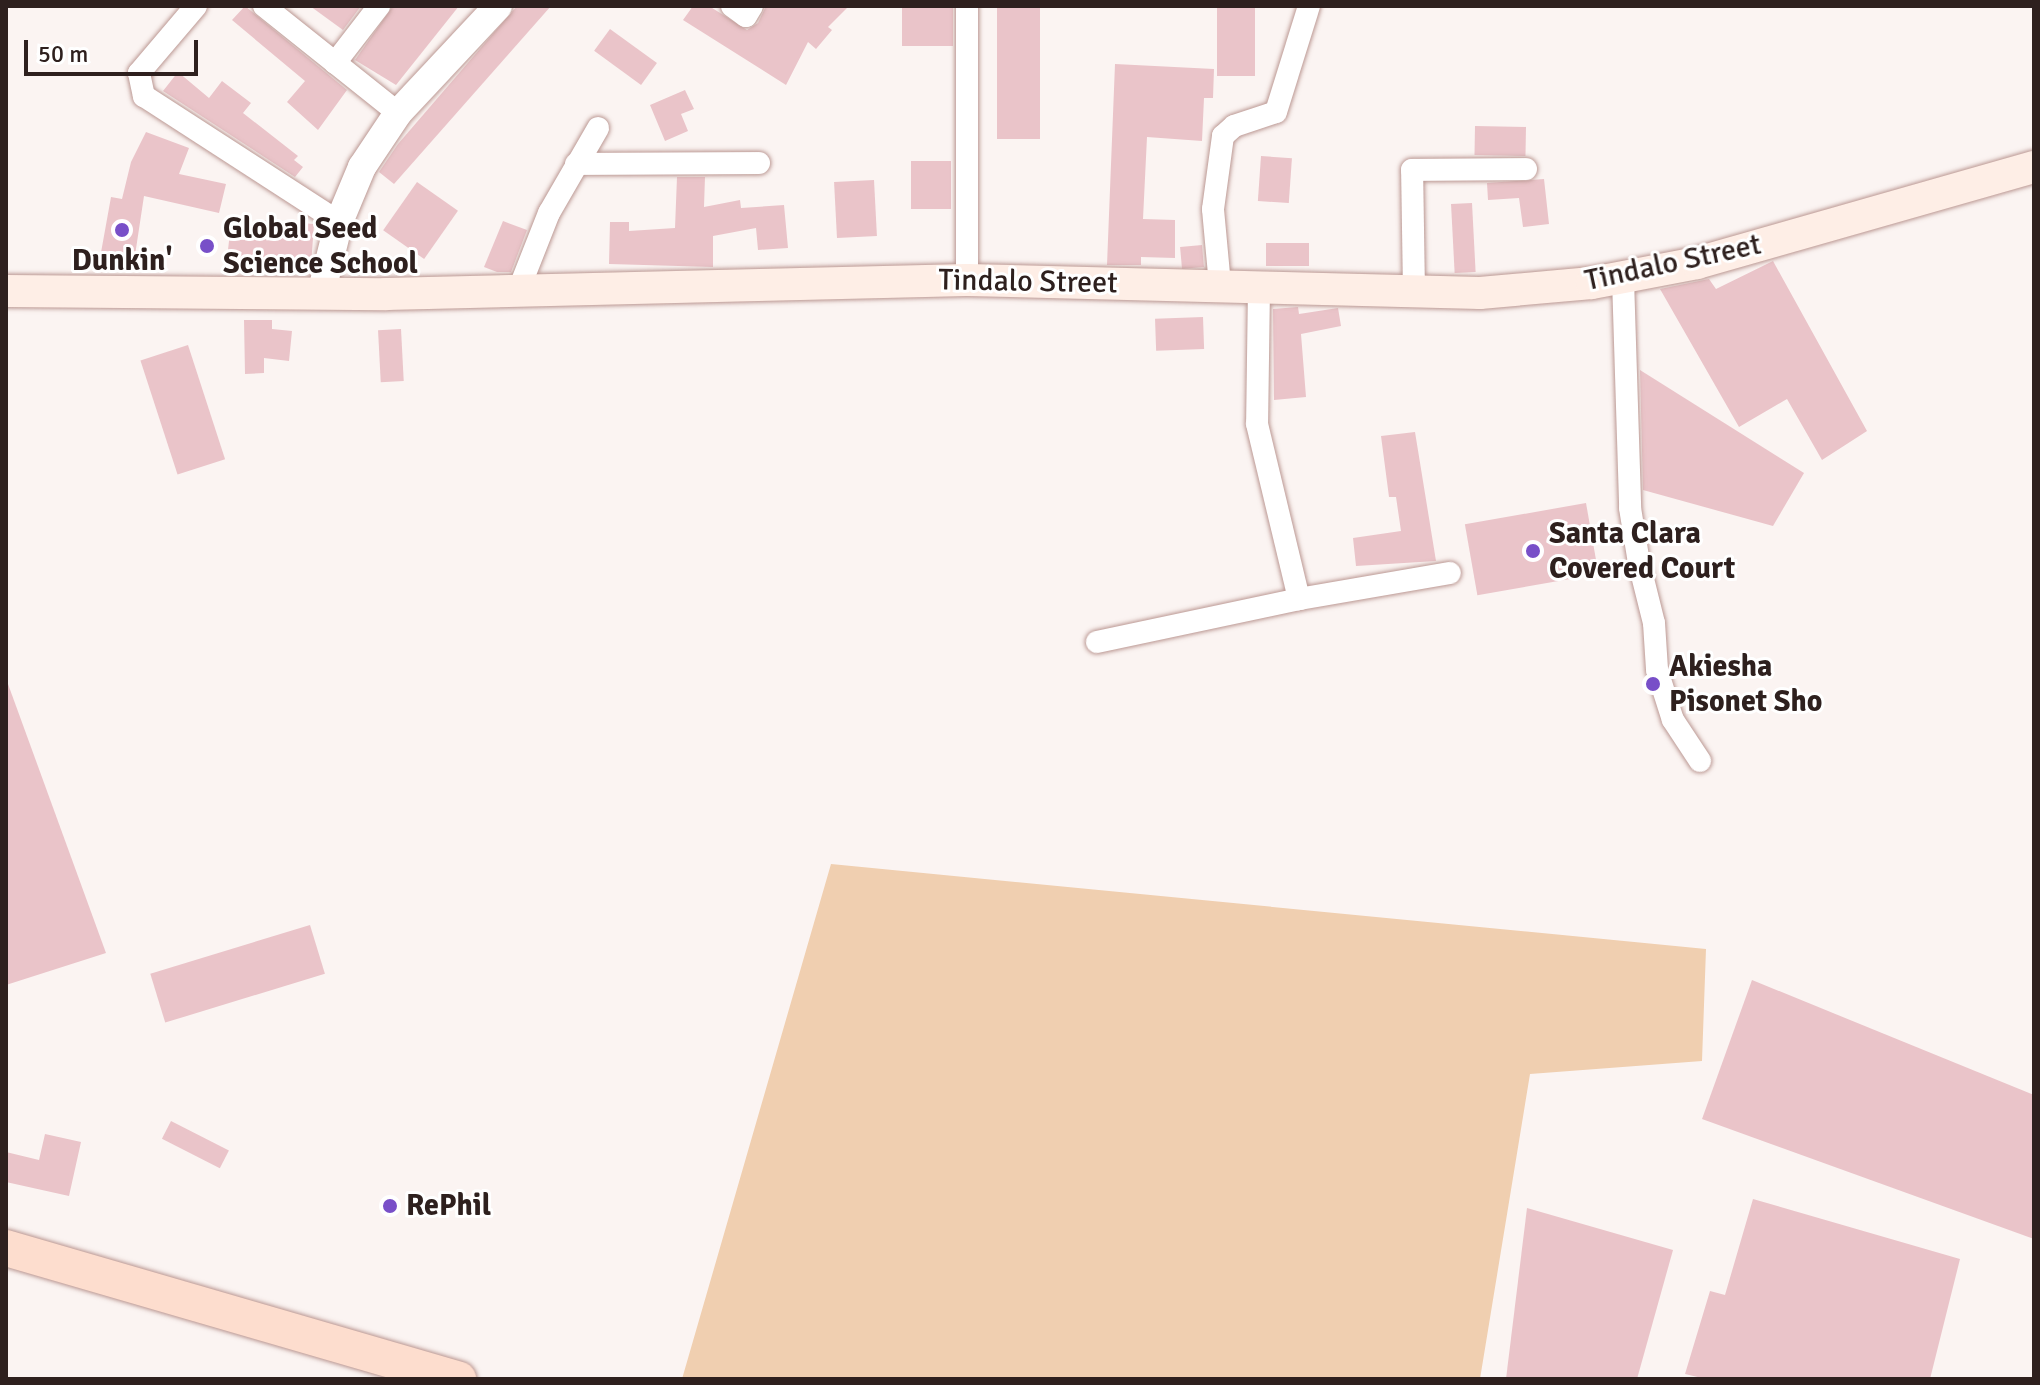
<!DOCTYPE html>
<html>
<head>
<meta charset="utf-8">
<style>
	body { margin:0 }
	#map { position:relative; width:2040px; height:1385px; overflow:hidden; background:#fbf4f2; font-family:Signika,sans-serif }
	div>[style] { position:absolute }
	.green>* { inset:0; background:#f0cfb0 }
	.building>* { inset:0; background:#eac4c9; transform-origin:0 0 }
	.roads { filter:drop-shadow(0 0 2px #bb9893) drop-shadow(0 0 2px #bb9893) }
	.minor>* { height:22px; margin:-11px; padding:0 11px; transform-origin:11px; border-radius:11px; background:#fff }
	.tertiary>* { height:28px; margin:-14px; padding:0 14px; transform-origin:14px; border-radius:14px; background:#fff }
	.secondary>* { height:32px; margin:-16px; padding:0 16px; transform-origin:16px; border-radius:16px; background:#feeee6 }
	.primary>* { height:36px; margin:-18px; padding:0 18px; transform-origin:18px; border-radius:18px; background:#fdddce }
	.dots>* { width:22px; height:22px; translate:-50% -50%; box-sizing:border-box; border:4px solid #fff; border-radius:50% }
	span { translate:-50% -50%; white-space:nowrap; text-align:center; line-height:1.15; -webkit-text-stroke:6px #fff; paint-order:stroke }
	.poi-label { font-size:30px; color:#2e201e; font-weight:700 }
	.left { translate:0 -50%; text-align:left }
	.street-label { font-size:30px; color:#2e201e }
	.frame { position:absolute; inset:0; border:8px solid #2e201e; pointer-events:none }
	.scale { position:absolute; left:24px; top:40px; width:174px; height:36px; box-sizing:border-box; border:4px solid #2e201e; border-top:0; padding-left:10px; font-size:24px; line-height:28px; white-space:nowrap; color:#2e201e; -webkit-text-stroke:6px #fff; paint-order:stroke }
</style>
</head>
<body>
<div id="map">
	<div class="green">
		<i style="clip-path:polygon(831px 864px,1706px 949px,1702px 1061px,1530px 1074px,1480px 1379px,682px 1379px)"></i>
	</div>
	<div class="building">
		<i style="clip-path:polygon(245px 6px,347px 90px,318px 130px,287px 102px,305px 81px,232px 20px)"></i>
		<i style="clip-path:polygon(310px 6px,361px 6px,343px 30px)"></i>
		<i style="clip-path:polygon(393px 6px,459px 6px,396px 85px,355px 60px)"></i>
		<i style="clip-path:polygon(517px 6px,551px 6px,394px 184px,379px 172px,398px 144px)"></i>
		<i style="clip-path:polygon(693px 6px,709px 6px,747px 30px,758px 23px,766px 6px,849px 6px,828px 27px,832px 30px,816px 49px,808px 42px,786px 85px,683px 20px)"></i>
		<i style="left:902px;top:6px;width:51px;height:40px"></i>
		<i style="left:997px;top:6px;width:43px;height:133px"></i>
		<i style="left:1217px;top:6px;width:38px;height:70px"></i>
		<i style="left:610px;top:29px;width:58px;height:27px;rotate:36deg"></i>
		<i style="clip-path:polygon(1115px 64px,1214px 69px,1213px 98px,1204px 98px,1202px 141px,1147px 137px,1143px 219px,1175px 220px,1175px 258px,1141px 257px,1141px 265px,1107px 265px)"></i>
		<i style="clip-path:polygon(178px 72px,209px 98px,222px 81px,251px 103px,243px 113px,298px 156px,294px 160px,303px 167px,295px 177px,163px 91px)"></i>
		<i style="clip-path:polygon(685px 90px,694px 109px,681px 114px,688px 131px,665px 141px,650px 105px)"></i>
		<i style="left:1475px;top:126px;width:51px;height:29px;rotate:1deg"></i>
		<i style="clip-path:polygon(146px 132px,189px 148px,179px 174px,226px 184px,219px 213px,144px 196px,134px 262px,100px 258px,111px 197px,122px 199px,131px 162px)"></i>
		<i style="left:1261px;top:156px;width:31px;height:45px;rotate:4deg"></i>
		<i style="left:911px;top:161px;width:40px;height:48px"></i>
		<i style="clip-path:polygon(677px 177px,705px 177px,704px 207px,740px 200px,741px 208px,784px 205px,788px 248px,758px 250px,756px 228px,713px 236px,713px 267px,609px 264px,610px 222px,629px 222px,629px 231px,675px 228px)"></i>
		<i style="clip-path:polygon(1544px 179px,1549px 224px,1523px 227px,1519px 198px,1488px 200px,1487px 183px)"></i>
		<i style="left:874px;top:180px;width:56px;height:40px;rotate:87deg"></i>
		<i style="left:417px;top:182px;width:50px;height:59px;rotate:35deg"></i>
		<i style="left:1472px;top:203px;width:69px;height:21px;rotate:87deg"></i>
		<i style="clip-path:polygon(260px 220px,314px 224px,311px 266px,250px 261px,249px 270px,226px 267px,231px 224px,259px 227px)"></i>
		<i style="clip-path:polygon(503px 221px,527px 230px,511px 272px,497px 272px,484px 267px)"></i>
		<i style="left:1309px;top:243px;width:23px;height:43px;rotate:90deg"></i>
		<i style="left:1202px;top:245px;width:22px;height:22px;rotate:85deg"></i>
		<i style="clip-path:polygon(1773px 261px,1867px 431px,1822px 460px,1787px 399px,1739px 427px,1660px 289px,1709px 279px,1716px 289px)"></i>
		<i style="clip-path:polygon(1298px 307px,1299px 314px,1338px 308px,1341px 326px,1301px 334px,1306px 397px,1274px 400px,1273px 309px)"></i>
		<i style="left:1203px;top:317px;width:32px;height:48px;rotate:88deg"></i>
		<i style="clip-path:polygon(244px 320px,272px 320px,272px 329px,292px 331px,289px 361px,264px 358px,264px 373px,245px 374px)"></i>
		<i style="left:401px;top:329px;width:52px;height:23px;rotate:87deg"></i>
		<i style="left:188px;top:345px;width:120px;height:50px;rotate:72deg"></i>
		<i style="clip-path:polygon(1640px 370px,1804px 473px,1773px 526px,1643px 490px)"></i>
		<i style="clip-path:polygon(1415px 432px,1436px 561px,1356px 566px,1353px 538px,1401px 531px,1396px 497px,1389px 497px,1381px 436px)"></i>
		<i style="left:1586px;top:503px;width:72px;height:123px;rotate:80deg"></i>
		<i style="clip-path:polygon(8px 684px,106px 953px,6px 985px,6px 685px)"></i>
		<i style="left:310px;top:925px;width:51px;height:167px;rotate:73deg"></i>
		<i style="clip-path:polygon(1752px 980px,2034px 1095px,2034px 1239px,1702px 1119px)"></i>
		<i style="left:171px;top:1121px;width:65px;height:20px;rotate:27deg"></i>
		<i style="clip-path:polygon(45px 1134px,81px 1142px,69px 1196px,6px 1182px,6px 1152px,39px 1160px)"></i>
		<i style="clip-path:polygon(1753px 1199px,1960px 1259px,1930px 1379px,1706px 1379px,1685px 1374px,1710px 1291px,1725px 1295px)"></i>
		<i style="clip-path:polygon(1527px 1208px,1673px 1250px,1637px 1379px,1506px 1379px)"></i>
	</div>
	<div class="roads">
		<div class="minor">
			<i style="left:196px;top:6px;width:88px;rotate:130.4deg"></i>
			<i style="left:139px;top:73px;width:24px;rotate:78deg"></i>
			<i style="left:144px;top:96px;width:232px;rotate:32.9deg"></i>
			<i style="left:264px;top:6px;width:171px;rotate:38.6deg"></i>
			<i style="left:732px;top:6px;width:17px;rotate:36deg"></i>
			<i style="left:746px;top:16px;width:12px;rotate:-59deg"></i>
			<i style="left:335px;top:63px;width:72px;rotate:-52.3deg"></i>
			<i style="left:576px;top:164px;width:183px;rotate:-0.3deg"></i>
			<i style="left:1623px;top:279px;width:229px;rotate:88.2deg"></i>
			<i style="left:1630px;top:508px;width:56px;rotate:80.7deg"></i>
			<i style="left:1639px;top:563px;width:62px;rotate:76deg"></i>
			<i style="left:1654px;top:623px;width:47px;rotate:86.3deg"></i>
			<i style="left:1657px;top:670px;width:52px;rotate:72.3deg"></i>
			<i style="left:1673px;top:720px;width:49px;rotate:56.6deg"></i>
			<i style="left:967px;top:280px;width:274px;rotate:-90deg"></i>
			<i style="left:1220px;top:285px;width:76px;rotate:-95.3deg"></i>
			<i style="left:1213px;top:209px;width:74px;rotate:-82.2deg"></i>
			<i style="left:1223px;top:136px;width:15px;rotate:-42deg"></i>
			<i style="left:1234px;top:126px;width:44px;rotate:-18.4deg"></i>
			<i style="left:1276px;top:112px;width:111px;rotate:-72.7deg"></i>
			<i style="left:1259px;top:287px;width:137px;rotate:90.8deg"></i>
			<i style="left:1257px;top:424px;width:180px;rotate:76.5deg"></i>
			<i style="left:1299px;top:599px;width:153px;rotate:-9.8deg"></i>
			<i style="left:519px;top:289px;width:82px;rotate:-68.5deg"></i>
			<i style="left:549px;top:213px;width:98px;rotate:-60deg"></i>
			<i style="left:1414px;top:292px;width:122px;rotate:-90.9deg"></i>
			<i style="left:1412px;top:170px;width:114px;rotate:-0.5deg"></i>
			<i style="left:1097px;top:642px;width:207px;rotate:-12deg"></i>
		</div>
		<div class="tertiary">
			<i style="left:322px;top:290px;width:70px;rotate:-76deg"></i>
			<i style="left:339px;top:222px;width:60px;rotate:-67.3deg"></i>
			<i style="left:362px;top:167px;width:65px;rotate:-56.3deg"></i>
			<i style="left:398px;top:113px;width:146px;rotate:-46.9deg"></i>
		</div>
		<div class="secondary">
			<i style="left:6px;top:291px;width:380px;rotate:0.5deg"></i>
			<i style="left:386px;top:294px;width:581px;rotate:-1.38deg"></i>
			<i style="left:967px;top:280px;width:513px;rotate:1.45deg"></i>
			<i style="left:1480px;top:293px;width:112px;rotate:-5.1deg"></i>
			<i style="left:1592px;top:283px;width:107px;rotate:-10.8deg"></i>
			<i style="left:1697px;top:263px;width:350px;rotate:-15.9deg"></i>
		</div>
		<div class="primary">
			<i style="left:6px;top:1248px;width:471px;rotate:16.2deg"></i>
		</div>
	</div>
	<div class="dots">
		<i style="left:122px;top:230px;background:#784fc8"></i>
		<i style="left:207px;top:246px;background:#784fc8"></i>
		<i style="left:1533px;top:551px;background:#784fc8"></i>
		<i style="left:1653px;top:684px;background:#784fc8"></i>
		<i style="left:390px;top:1206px;background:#784fc8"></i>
	</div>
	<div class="poi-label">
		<span class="left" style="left:223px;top:246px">Global Seed<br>Science School</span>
		<span style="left:122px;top:261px">Dunkin'</span>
		<span class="left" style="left:1549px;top:551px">Santa Clara<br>Covered Court</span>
		<span class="left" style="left:1669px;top:684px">Akiesha<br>Pisonet Sho</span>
		<span class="left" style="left:406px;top:1206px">RePhil</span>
	</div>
	<div class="street-label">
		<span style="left:1673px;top:263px;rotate:-12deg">Tindalo Street</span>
		<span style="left:1028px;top:282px;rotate:1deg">Tindalo Street</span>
	</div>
	<div class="frame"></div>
	<div class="scale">50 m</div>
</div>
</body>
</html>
